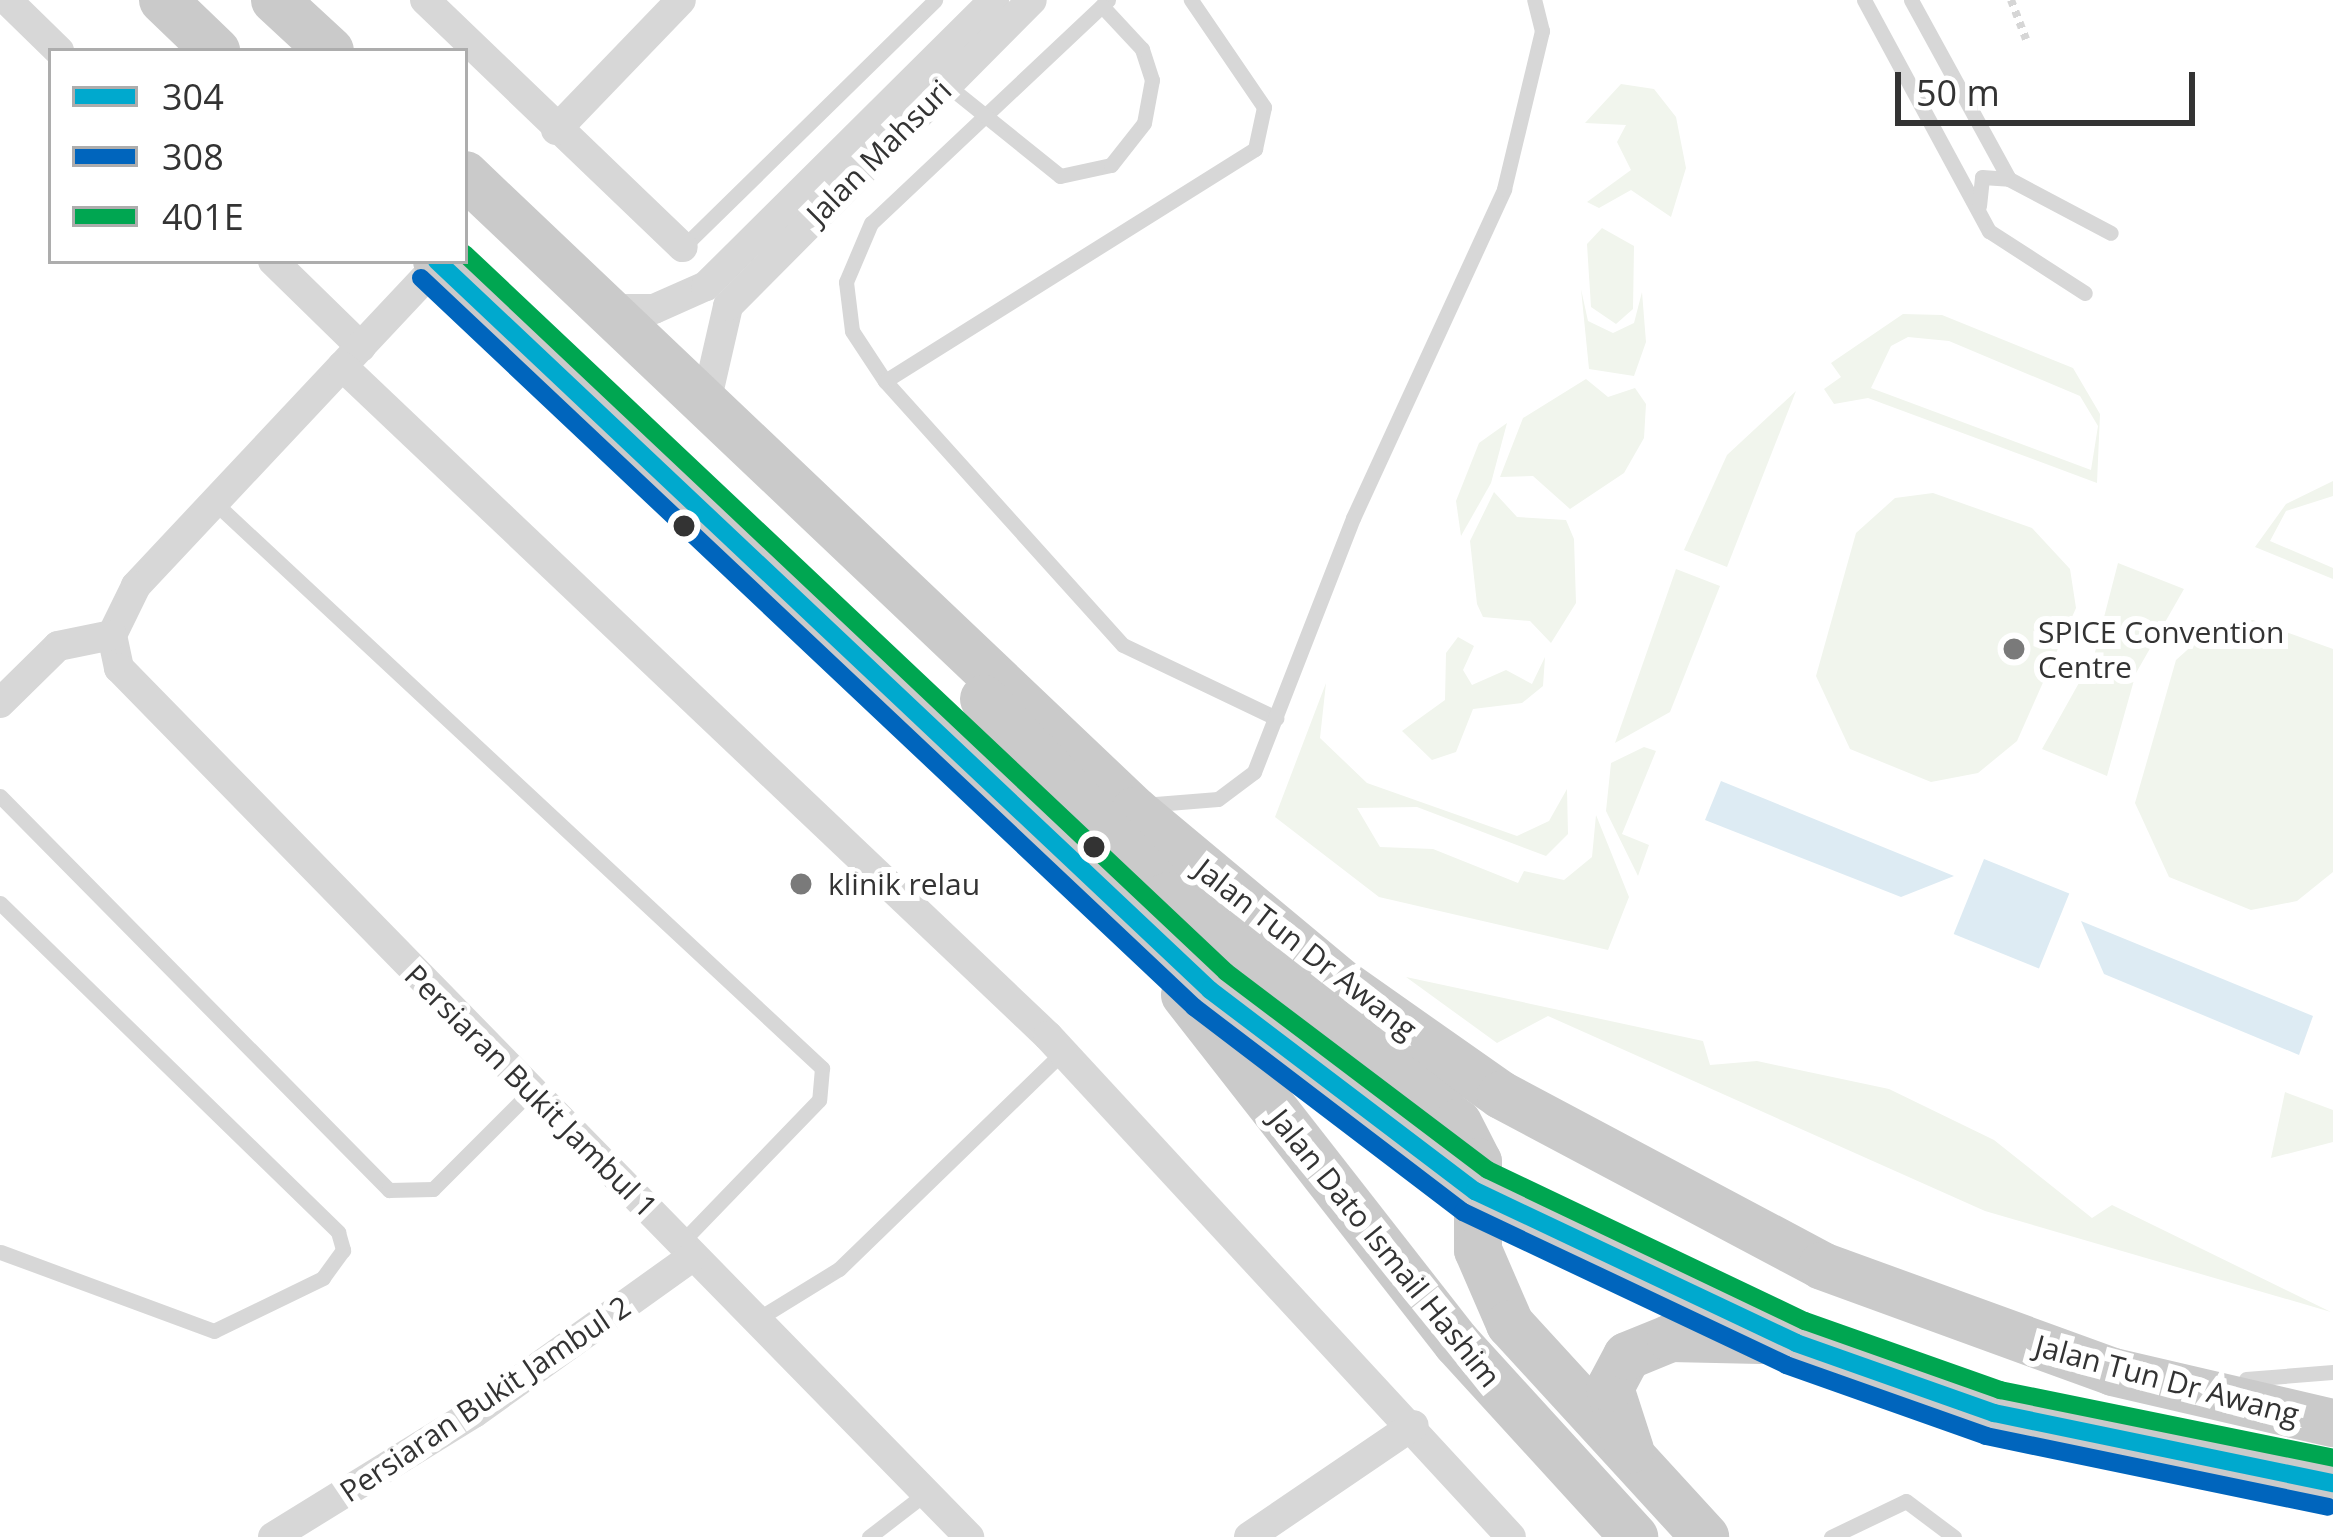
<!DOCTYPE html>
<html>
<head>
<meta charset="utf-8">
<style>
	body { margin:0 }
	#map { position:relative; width:2333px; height:1537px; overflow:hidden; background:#fff; font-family:"Open Sans",sans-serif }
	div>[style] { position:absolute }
	.green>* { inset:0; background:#f1f5ed }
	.water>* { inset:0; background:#ddebf3; transform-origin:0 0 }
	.path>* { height:8px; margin-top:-4px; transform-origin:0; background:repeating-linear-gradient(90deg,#d6d6d6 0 6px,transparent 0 12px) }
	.service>* { height:15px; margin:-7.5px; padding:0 7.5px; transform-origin:7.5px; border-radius:7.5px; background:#d7d7d7 }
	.minor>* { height:30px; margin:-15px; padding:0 15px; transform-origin:15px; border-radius:15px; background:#d7d7d7 }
	.primary>* { height:48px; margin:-24px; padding:0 24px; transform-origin:24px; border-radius:24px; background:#cacaca }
	.bus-1>* { height:18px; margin:-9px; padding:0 9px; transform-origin:9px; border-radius:9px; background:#00a9ce }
	.bus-2>* { height:18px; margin:-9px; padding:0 9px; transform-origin:9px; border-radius:9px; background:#0065bd }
	.bus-3>* { height:18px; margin:-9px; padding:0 9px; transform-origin:9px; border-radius:9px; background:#00a651 }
	.dots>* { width:33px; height:33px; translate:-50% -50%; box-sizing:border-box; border:6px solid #fff; border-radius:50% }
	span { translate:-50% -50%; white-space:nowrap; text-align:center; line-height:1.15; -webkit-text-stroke:12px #fff; paint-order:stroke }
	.street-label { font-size:30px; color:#333 }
	.poi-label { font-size:30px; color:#333 }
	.left { translate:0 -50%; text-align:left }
	.legend { position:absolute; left:48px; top:48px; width:420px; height:216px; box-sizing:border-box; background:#fff; border:3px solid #adadad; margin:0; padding:15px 21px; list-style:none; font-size:36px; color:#333 }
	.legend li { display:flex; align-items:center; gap:24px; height:60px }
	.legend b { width:60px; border:3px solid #adadad }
	.scale { position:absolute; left:1895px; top:72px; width:300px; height:54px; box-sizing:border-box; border:6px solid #333; border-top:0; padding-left:15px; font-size:36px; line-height:42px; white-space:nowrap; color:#333; -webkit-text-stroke:9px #fff; paint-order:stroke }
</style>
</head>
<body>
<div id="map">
	<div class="green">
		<i style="clip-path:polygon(1621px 84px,1654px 89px,1676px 117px,1686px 168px,1671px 217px,1631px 190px,1599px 208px,1587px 202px,1631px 170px,1617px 142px,1626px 125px,1585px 123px)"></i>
		<i style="clip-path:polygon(1602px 228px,1634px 246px,1633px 309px,1616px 324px,1591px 307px,1587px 244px)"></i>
		<i style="clip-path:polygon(1581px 289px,1588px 321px,1613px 333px,1634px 323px,1642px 292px,1646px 342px,1634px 376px,1589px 369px)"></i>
		<i style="clip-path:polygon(evenodd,1903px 314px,1942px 315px,2073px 368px,2100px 414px,2097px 483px,1868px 398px,1834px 404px,1824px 389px,1841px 377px,1831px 363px,1903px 314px,1908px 337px,1949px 341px,2080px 396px,2098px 426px,2091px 470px,1871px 388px,1891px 346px,1908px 337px)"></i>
		<i style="clip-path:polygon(1586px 379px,1608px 397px,1635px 388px,1646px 404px,1644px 438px,1624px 473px,1570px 509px,1533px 476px,1500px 477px,1523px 418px)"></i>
		<i style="clip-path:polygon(1796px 391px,1727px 567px,1684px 550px,1727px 455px)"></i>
		<i style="clip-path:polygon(1507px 423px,1491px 483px,1461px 536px,1456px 501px,1479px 443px)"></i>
		<i style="clip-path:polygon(2333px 481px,2333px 496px,2286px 511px,2270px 541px,2333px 568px,2333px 579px,2255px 547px,2286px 504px)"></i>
		<i style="clip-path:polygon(1494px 492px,1517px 517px,1566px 520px,1574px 539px,1576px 603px,1551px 643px,1530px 621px,1483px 617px,1477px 604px,1470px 541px)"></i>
		<i style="clip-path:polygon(1933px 493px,2032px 528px,2070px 569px,2076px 608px,2017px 741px,1978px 773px,1931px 782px,1850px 749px,1816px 676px,1856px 533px,1895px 498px)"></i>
		<i style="clip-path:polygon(2118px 563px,2184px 589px,2136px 673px,2107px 776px,2042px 749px,2094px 656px)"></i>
		<i style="clip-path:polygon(1676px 569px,1720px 586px,1670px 712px,1615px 743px)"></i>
		<i style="clip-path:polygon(2253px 620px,2333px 649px,2333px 872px,2297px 901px,2251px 910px,2169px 877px,2135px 803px,2176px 660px,2215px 625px)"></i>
		<i style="clip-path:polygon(1458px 637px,1474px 646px,1463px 670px,1472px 685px,1506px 670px,1532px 684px,1545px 657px,1543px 686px,1522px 703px,1473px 709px,1456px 752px,1432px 760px,1402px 731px,1445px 700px,1446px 653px)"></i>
		<i style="clip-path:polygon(1326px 683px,1320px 738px,1367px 783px,1517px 836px,1549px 821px,1567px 789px,1568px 834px,1546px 856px,1417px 807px,1357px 808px,1380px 847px,1433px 849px,1518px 883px,1524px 871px,1564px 880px,1592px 857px,1596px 815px,1629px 897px,1608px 950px,1379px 897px,1275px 817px)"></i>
		<i style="clip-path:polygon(1644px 747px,1656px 751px,1622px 834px,1649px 845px,1638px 876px,1606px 811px,1611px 763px)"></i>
		<i style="clip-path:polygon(1406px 977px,1703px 1041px,1710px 1065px,1757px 1061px,1889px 1089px,1994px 1140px,2092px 1218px,2112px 1205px,2331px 1312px,1985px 1211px,1548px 1016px,1497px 1043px)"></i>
		<i style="clip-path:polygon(2285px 1092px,2333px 1110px,2333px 1142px,2271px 1158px)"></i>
	</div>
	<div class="water">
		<i style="clip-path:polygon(1721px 781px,1954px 876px,1901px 897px,1705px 820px)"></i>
		<i style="left:1984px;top:859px;width:92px;height:81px;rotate:22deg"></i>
		<i style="clip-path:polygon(2081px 921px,2313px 1016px,2299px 1055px,2104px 974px)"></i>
	</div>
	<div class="path">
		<i style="left:2011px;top:0;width:42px;rotate:69deg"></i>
	</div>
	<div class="service">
		<i style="left:1108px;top:0;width:325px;rotate:136.7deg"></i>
		<i style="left:871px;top:223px;width:64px;rotate:113deg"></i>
		<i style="left:846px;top:282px;width:49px;rotate:83deg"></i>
		<i style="left:852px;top:331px;width:60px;rotate:56.6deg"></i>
		<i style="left:885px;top:381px;width:355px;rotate:48deg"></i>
		<i style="left:1123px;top:645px;width:170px;rotate:25.5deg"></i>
		<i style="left:1864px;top:0;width:263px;rotate:61.6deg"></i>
		<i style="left:1989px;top:231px;width:114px;rotate:32.9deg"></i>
		<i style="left:1911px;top:0;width:204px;rotate:61.3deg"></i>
		<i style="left:2009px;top:179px;width:115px;rotate:27.9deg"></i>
		<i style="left:947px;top:85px;width:145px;rotate:38.8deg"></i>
		<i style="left:1060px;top:176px;width:52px;rotate:-12.2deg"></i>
		<i style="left:1111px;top:165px;width:53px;rotate:-51.8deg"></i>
		<i style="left:1144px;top:123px;width:44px;rotate:-79.5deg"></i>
		<i style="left:1152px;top:80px;width:33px;rotate:-108deg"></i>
		<i style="left:1142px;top:49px;width:59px;rotate:-132.9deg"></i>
		<i style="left:1979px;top:206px;width:29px;rotate:-84deg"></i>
		<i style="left:1982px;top:177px;width:27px;rotate:4deg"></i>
		<i style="left:683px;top:247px;width:353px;rotate:-44.4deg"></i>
		<i style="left:885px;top:381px;width:437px;rotate:-32.1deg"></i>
		<i style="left:1255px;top:149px;width:43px;rotate:-77.9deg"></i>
		<i style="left:1264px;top:107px;width:130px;rotate:-124.3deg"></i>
		<i style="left:214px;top:502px;width:831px;rotate:42.95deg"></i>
		<i style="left:822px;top:1068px;width:32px;rotate:95deg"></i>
		<i style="left:819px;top:1100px;width:199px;rotate:134deg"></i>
		<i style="left:0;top:796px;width:554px;rotate:45.37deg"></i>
		<i style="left:389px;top:1190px;width:44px;rotate:-1.3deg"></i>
		<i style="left:433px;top:1189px;width:139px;rotate:-45deg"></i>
		<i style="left:1143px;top:805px;width:75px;rotate:-4.6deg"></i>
		<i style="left:1218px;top:799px;width:45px;rotate:-36.9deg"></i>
		<i style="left:1254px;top:772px;width:273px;rotate:-68.7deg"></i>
		<i style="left:1353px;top:518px;width:362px;rotate:-65.3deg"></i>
		<i style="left:1504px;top:189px;width:163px;rotate:-76.5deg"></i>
		<i style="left:1542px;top:31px;width:32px;rotate:-104deg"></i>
		<i style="left:0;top:903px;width:472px;rotate:44.2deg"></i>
		<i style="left:338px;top:1232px;width:19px;rotate:74deg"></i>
		<i style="left:343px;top:1250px;width:34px;rotate:126deg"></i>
		<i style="left:323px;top:1278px;width:121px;rotate:154.1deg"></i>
		<i style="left:214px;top:1331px;width:228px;rotate:-159.7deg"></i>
		<i style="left:756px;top:1320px;width:97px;rotate:-31.6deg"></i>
		<i style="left:839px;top:1269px;width:312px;rotate:-44.1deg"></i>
		<i style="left:2246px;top:1379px;width:87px;rotate:-4.6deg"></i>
		<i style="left:869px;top:1537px;width:72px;rotate:-37.7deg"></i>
		<i style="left:1831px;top:1537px;width:83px;rotate:-25.6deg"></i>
		<i style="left:1906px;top:1501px;width:60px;rotate:36.9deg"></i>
	</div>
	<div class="minor">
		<i style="left:7px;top:0;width:73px;rotate:44.4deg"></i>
		<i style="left:425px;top:0;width:357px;rotate:43.8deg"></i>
		<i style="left:556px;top:130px;width:180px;rotate:-46.1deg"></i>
		<i style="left:273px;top:261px;width:123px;rotate:44.3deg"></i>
		<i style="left:439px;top:263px;width:443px;rotate:133.2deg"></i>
		<i style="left:136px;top:586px;width:55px;rotate:116.1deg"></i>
		<i style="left:112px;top:635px;width:34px;rotate:78deg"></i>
		<i style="left:119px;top:668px;width:1216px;rotate:45.63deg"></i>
		<i style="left:610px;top:309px;width:44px"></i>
		<i style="left:654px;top:309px;width:57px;rotate:-23.9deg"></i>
		<i style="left:706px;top:286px;width:406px;rotate:-44.8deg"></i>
		<i style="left:342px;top:366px;width:973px;rotate:43.5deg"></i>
		<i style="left:1048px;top:1036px;width:682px;rotate:47.26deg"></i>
		<i style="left:707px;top:398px;width:94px;rotate:-77.1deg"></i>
		<i style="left:728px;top:306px;width:431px;rotate:-45.2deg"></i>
		<i style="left:0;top:703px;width:81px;rotate:-44.5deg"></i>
		<i style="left:58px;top:646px;width:55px;rotate:-11.5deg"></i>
		<i style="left:273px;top:1537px;width:236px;rotate:-31.7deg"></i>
		<i style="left:474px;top:1413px;width:269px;rotate:-35.6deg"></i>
		<i style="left:1249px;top:1537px;width:199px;rotate:-34.2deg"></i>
	</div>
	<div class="primary">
		<i style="left:163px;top:0;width:74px;rotate:43.9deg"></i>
		<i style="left:275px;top:0;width:75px;rotate:42.8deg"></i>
		<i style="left:465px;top:175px;width:924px;rotate:43.51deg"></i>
		<i style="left:1135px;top:811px;width:271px;rotate:39.8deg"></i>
		<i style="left:1343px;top:984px;width:193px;rotate:35.1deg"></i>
		<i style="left:1501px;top:1095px;width:364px;rotate:28deg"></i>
		<i style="left:1822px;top:1266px;width:310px;rotate:20deg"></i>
		<i style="left:2113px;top:1372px;width:226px;rotate:13.1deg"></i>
		<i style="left:437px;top:261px;width:1063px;rotate:43.32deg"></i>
		<i style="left:1210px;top:990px;width:333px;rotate:37.2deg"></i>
		<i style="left:1475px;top:1191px;width:355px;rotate:25.3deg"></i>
		<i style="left:1796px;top:1343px;width:210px;rotate:19.5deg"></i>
		<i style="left:1994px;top:1413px;width:346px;rotate:11.7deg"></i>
		<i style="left:984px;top:699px;width:270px;rotate:47deg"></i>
		<i style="left:1168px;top:896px;width:368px;rotate:38.1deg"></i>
		<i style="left:1458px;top:1123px;width:44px;rotate:62.9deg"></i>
		<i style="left:1478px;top:1162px;width:88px;rotate:90deg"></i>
		<i style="left:1478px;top:1250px;width:81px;rotate:66.6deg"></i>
		<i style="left:1510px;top:1324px;width:289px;rotate:47.5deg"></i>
		<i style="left:1185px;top:995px;width:442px;rotate:52deg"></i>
		<i style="left:1457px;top:1343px;width:263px;rotate:47.6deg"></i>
		<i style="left:1630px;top:1450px;width:65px;rotate:-107.9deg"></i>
		<i style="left:1610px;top:1388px;width:36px;rotate:-62deg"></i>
		<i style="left:1627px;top:1356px;width:48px;rotate:-22.2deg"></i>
		<i style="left:1671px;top:1338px;width:90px;rotate:1.3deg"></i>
	</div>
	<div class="bus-1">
		<i style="left:437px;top:261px;width:1063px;rotate:43.32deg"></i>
		<i style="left:1210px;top:990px;width:333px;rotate:37.2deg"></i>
		<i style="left:1475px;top:1191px;width:355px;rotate:25.3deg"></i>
		<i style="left:1796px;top:1343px;width:210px;rotate:19.5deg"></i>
		<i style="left:1994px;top:1413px;width:346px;rotate:11.7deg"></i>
	</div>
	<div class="bus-2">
		<i style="left:421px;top:278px;width:1063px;rotate:43.32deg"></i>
		<i style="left:1194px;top:1007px;width:338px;rotate:37.3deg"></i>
		<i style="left:1463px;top:1212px;width:357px;rotate:25.3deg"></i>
		<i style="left:1786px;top:1365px;width:212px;rotate:19.5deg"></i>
		<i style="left:1986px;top:1436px;width:349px;rotate:11.7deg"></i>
	</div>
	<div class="bus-3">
		<i style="left:465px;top:254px;width:1046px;rotate:43.33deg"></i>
		<i style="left:1226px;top:972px;width:328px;rotate:37.1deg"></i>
		<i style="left:1488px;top:1170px;width:351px;rotate:25.5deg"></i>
		<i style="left:1805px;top:1321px;width:207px;rotate:19.5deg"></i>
		<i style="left:2000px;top:1390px;width:340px;rotate:11.5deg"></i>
	</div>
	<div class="dots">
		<i style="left:684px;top:526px;background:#333"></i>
		<i style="left:2014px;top:649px;background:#7a7a7a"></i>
		<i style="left:1094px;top:847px;background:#333"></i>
		<i style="left:801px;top:884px;background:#7a7a7a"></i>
	</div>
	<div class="street-label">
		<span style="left:879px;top:152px;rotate:-45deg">Jalan Mahsuri</span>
		<span style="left:1306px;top:949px;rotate:38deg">Jalan Tun Dr Awang</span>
		<span style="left:531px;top:1091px;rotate:45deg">Persiaran Bukit Jambul 1</span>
		<span style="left:1385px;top:1248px;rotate:51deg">Jalan Dato Ismail Hashim</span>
		<span style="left:2167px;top:1380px;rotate:15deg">Jalan Tun Dr Awang</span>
		<span style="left:485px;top:1399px;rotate:-34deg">Persiaran Bukit Jambul 2</span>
	</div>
	<div class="poi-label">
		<span class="left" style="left:2038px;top:649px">SPICE Convention<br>Centre</span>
		<span class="left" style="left:828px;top:884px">klinik relau</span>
	</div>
	<ul class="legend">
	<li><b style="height:15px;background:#00a9ce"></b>304</li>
	<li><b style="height:15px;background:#0065bd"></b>308</li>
	<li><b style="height:15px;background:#00a651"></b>401E</li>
	</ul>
	<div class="scale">50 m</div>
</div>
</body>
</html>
